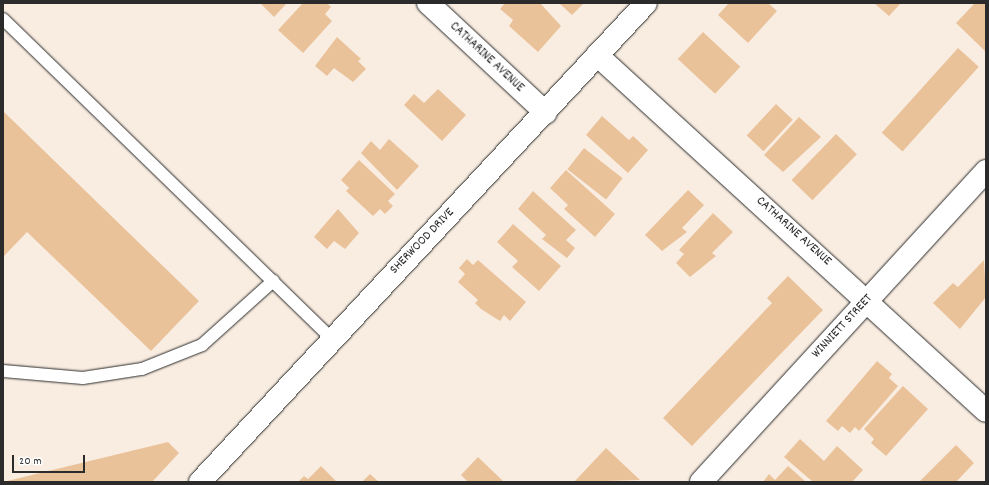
<!DOCTYPE html>
<html>
<head>
<meta charset="utf-8">
<style>
	body { margin:0 }
	#map { position:relative; width:989px; height:485px; overflow:hidden; background:#f9ede1; font-family:Dekko,sans-serif }
	div>[style] { position:absolute }
	.building>* { inset:0; background:#eac29a; transform-origin:0 0 }
	.roads { filter:drop-shadow(0 0 1px #2b2b2b) drop-shadow(0 0 1px #2b2b2b) }
	.service>* { height:12px; margin:-6px; padding:0 6px; transform-origin:6px; border-radius:6px; background:#fff }
	.minor>* { height:22px; margin:-11px; padding:0 11px; transform-origin:11px; border-radius:11px; background:#fff }
	span { translate:-50% -50%; white-space:nowrap; text-align:center; line-height:1.15; -webkit-text-stroke:3px #fff; paint-order:stroke }
	.street-label { font-size:13px; color:#2b2b2b }
	.frame { position:absolute; inset:0; border:4px solid #2b2b2b; pointer-events:none }
	.scale { position:absolute; left:12px; top:455px; width:73px; height:18px; box-sizing:border-box; border:2px solid #2b2b2b; border-top:0; padding-left:5px; font-size:12px; line-height:14px; white-space:nowrap; color:#2b2b2b; -webkit-text-stroke:3px #fff; paint-order:stroke }
</style>
</head>
<body>
<div id="map">
	<div class="building">
		<i style="clip-path:polygon(260px 3px,287px 3px,274px 17px)"></i>
		<i style="clip-path:polygon(303px 3px,327px 3px,331px 7px,325px 14px,332px 21px,303px 53px,278px 30px)"></i>
		<i style="clip-path:polygon(505px 3px,540px 3px,561px 26px,538px 52px,509px 26px,513px 20px,500px 9px)"></i>
		<i style="clip-path:polygon(559px 3px,584px 3px,572px 15px)"></i>
		<i style="clip-path:polygon(729px 3px,768px 3px,777px 11px,748px 43px,718px 15px)"></i>
		<i style="clip-path:polygon(874px 3px,901px 3px,889px 16px)"></i>
		<i style="clip-path:polygon(975px 3px,986px 3px,986px 52px,956px 23px)"></i>
		<i style="left:703px;top:32px;width:51px;height:37px;rotate:43deg"></i>
		<i style="clip-path:polygon(337px 37px,361px 59px,358px 61px,366px 69px,353px 82px,334px 68px,327px 76px,315px 66px)"></i>
		<i style="left:958px;top:48px;width:28px;height:114px;rotate:42deg"></i>
		<i style="clip-path:polygon(438px 89px,466px 115px,442px 141px,404px 105px,414px 94px,424px 103px)"></i>
		<i style="left:776px;top:104px;width:23px;height:43px;rotate:43deg"></i>
		<i style="clip-path:polygon(3px 111px,199px 301px,151px 351px,27px 232px,3px 257px)"></i>
		<i style="clip-path:polygon(602px 116px,629px 140px,633px 136px,648px 150px,628px 173px,586px 135px)"></i>
		<i style="clip-path:polygon(799px 117px,821px 137px,783px 172px,764px 155px)"></i>
		<i style="left:836px;top:134px;width:29px;height:64px;rotate:44deg"></i>
		<i style="clip-path:polygon(389px 139px,419px 166px,397px 190px,361px 153px,371px 141px,380px 150px)"></i>
		<i style="left:584px;top:148px;width:49px;height:27px;rotate:38deg"></i>
		<i style="clip-path:polygon(359px 160px,395px 194px,388px 201px,393px 206px,385px 214px,380px 209px,373px 216px,346px 191px,349px 188px,341px 180px)"></i>
		<i style="clip-path:polygon(566px 170px,615px 214px,595px 237px,564px 209px,568px 205px,550px 188px)"></i>
		<i style="clip-path:polygon(688px 190px,704px 205px,682px 228px,687px 232px,662px 251px,645px 235px)"></i>
		<i style="clip-path:polygon(533px 191px,576px 230px,566px 240px,575px 248px,567px 258px,542px 239px,546px 235px,518px 209px)"></i>
		<i style="clip-path:polygon(338px 209px,359px 233px,345px 249px,334px 241px,327px 249px,314px 237px)"></i>
		<i style="clip-path:polygon(713px 213px,733px 232px,712px 253px,716px 256px,690px 277px,676px 263px,684px 254px,679px 250px)"></i>
		<i style="clip-path:polygon(513px 224px,561px 266px,539px 291px,512px 267px,518px 261px,497px 242px)"></i>
		<i style="clip-path:polygon(467px 259px,473px 265px,478px 260px,526px 302px,510px 321px,504px 315px,500px 321px,481px 309px,475px 303px,478px 300px,458px 282px,465px 274px,459px 268px)"></i>
		<i style="clip-path:polygon(984px 260px,986px 297px,960px 329px,933px 303px,953px 283px,958px 287px)"></i>
		<i style="clip-path:polygon(788px 276px,823px 310px,692px 446px,663px 418px,772px 303px,767px 298px)"></i>
		<i style="clip-path:polygon(877px 361px,892px 374px,889px 378px,898px 386px,859px 431px,855px 427px,850px 433px,842px 426px,838px 431px,826px 421px)"></i>
		<i style="clip-path:polygon(903px 386px,928px 409px,886px 456px,871px 443px,874px 439px,864px 429px)"></i>
		<i style="clip-path:polygon(800px 439px,824px 461px,837px 446px,863px 470px,852px 482px,813px 482px,784px 457px)"></i>
		<i style="clip-path:polygon(168px 442px,179px 453px,152px 482px,3px 482px)"></i>
		<i style="clip-path:polygon(956px 445px,974px 463px,956px 482px,919px 482px)"></i>
		<i style="clip-path:polygon(606px 448px,640px 480px,574px 482px)"></i>
		<i style="clip-path:polygon(478px 457px,504px 482px,468px 482px,461px 475px)"></i>
		<i style="clip-path:polygon(321px 466px,337px 482px,298px 482px,304px 476px,308px 479px)"></i>
		<i style="clip-path:polygon(788px 466px,806px 482px,763px 482px,769px 474px,775px 480px)"></i>
		<i style="clip-path:polygon(370px 474px,379px 482px,362px 482px)"></i>
	</div>
	<div class="roads">
		<div class="service">
			<i style="left:3px;top:19px;width:458px;rotate:44.2deg"></i>
			<i style="left:3px;top:371px;width:80px;rotate:5deg"></i>
			<i style="left:83px;top:378px;width:60px;rotate:-8.7deg"></i>
			<i style="left:142px;top:369px;width:65px;rotate:-21.8deg"></i>
			<i style="left:202px;top:345px;width:96px;rotate:-42deg"></i>
		</div>
		<div class="minor">
			<i style="left:428px;top:3px;width:161px;rotate:43deg"></i>
			<i style="left:597px;top:55px;width:527px;rotate:42.46deg"></i>
			<i style="left:200px;top:482px;width:654px;rotate:-47.04deg"></i>
			<i style="left:701px;top:482px;width:422px;rotate:-47.5deg"></i>
		</div>
	</div>
	<div class="street-label">
		<span style="left:486px;top:58px;rotate:43deg">CATHARINE AVENUE</span>
		<span style="left:793px;top:232px;rotate:42deg">CATHARINE AVENUE</span>
		<span style="left:423px;top:242px;rotate:-46deg">SHERWOOD DRIVE</span>
		<span style="left:843px;top:327px;rotate:-47deg">WINNIETT STREET</span>
	</div>
	<div class="frame"></div>
	<div class="scale">20 m</div>
</div>
</body>
</html>
